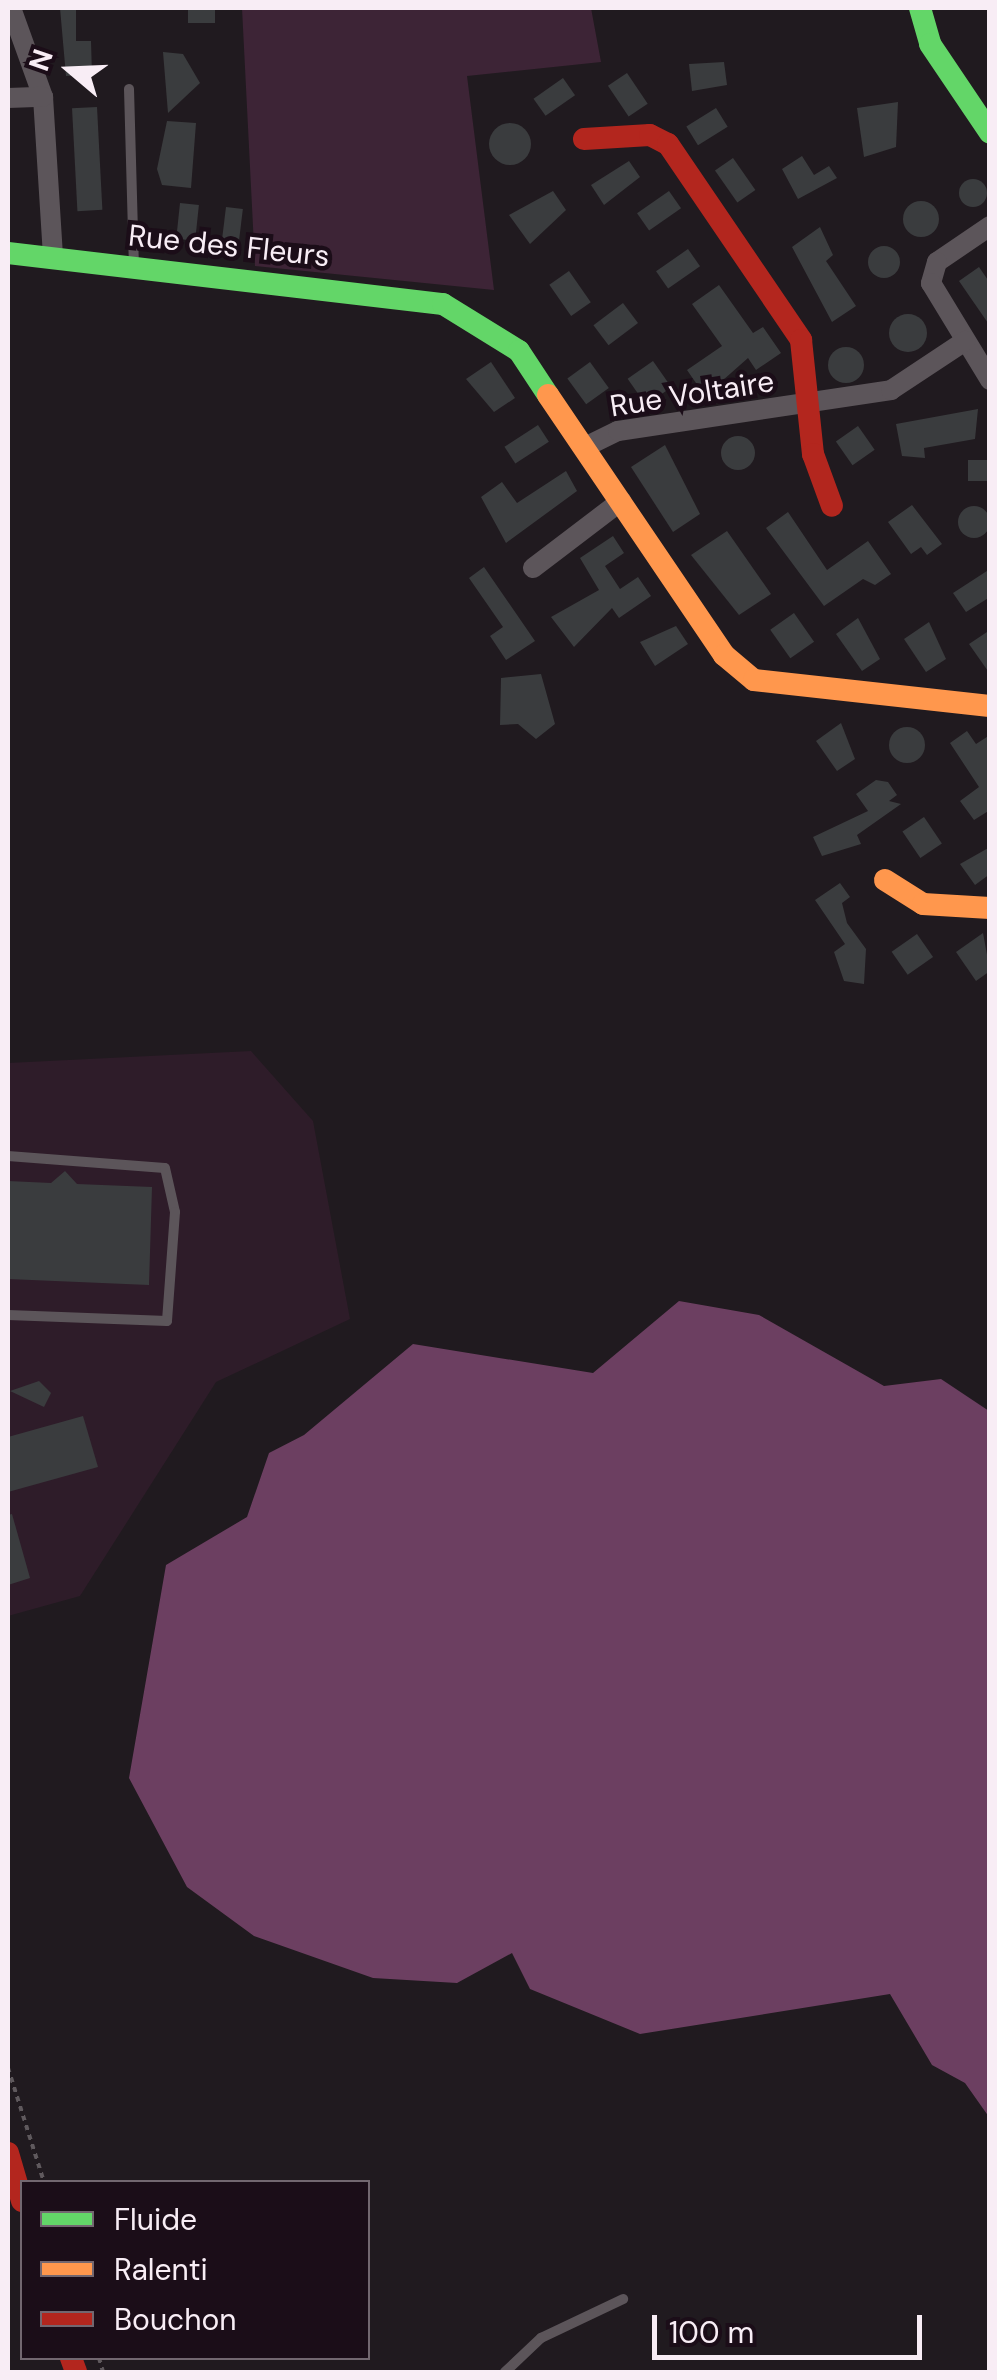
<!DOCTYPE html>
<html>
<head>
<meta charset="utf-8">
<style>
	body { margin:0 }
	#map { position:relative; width:997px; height:2380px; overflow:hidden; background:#201a1f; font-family:"DM Sans",sans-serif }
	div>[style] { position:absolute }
	.built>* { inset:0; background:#2e1c29 }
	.green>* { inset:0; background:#3d2436 }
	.water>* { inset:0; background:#6c3f61 }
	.building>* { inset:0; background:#3a3c3e; transform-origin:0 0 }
	.round { border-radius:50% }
	.path>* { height:4px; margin-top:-2px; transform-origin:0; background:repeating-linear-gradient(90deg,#5f595d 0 5px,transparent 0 10px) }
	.lane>* { height:10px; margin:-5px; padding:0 5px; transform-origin:5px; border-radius:5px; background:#5c555a }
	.street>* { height:20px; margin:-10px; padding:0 10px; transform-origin:10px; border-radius:10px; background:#5c555a }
	.fast>* { height:22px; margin:-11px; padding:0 11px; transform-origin:11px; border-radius:11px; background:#63d668 }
	.slow>* { height:22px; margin:-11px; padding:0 11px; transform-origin:11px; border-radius:11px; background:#ff974d }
	.jam>* { height:22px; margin:-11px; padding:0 11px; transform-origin:11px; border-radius:11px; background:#b3261e }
	span { translate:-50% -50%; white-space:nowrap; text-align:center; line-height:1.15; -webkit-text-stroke:9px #1b0d18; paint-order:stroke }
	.street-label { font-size:30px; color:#f8edf5 }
	.frame { position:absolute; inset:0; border:10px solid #f8edf5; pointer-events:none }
	.legend { position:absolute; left:20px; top:2180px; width:350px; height:180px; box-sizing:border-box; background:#1b0d18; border:2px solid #736770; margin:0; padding:12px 18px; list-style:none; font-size:30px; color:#f8edf5 }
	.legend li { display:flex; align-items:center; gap:20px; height:50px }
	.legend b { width:50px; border:2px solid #736770 }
	.north { position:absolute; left:20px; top:20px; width:100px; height:100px; -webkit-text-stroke:8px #1b0d18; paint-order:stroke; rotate:289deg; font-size:28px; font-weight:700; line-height:40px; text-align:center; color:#f8edf5 }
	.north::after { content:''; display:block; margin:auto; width:35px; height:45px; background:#f8edf5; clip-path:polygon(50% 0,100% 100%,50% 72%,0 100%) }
	.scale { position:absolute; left:652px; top:2315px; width:270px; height:45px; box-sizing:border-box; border:5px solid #f8edf5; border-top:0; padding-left:12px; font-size:30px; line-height:35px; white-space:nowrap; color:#f8edf5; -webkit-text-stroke:8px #1b0d18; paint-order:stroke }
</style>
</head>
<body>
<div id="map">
	<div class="built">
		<i style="clip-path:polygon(251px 1051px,313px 1121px,350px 1319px,216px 1382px,80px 1596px,8px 1616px,8px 1063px)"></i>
	</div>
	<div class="green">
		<i style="clip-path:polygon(242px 8px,591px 8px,601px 62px,467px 76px,494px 290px,255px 266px)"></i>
	</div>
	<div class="water">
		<i style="clip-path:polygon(679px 1301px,759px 1315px,884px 1386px,941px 1379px,989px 1411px,989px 2117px,965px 2083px,932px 2065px,890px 1994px,640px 2034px,530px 1989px,512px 1953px,457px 1983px,373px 1978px,254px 1936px,187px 1887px,129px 1778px,166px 1565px,247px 1517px,269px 1453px,304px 1435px,413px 1344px,593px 1373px)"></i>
	</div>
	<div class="building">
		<i style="clip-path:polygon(60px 8px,76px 8px,76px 41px,91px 41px,92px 75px,66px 76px)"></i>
		<i style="left:188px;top:8px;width:27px;height:15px"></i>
		<i style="clip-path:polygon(163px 52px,183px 54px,200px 83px,168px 113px)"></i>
		<i style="clip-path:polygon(724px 62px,727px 85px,692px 91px,689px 64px)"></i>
		<i style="left:627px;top:73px;width:37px;height:23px;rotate:56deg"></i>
		<i style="left:563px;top:78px;width:21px;height:36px;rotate:55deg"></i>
		<i style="clip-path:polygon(898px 102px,896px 147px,864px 157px,857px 108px)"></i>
		<i style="left:97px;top:107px;width:103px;height:25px;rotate:87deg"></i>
		<i style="left:716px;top:108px;width:22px;height:35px;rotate:58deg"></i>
		<i style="clip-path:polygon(167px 121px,196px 123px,191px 188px,162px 185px,157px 169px)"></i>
		<i class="round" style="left:489px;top:123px;width:42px;height:42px"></i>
		<i style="clip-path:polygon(802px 156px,814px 175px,829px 166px,837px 178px,798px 199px,782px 169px)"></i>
		<i style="left:733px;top:158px;width:39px;height:22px;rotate:55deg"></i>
		<i style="clip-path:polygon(629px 161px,640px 177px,604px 205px,591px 185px)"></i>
		<i class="round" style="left:959px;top:179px;width:28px;height:28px"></i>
		<i style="clip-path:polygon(553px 191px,566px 210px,530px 244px,509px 215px)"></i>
		<i style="left:669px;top:191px;width:21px;height:39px;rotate:55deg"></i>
		<i class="round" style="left:903px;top:201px;width:36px;height:36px"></i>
		<i style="left:180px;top:203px;width:19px;height:36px;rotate:6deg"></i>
		<i style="left:226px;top:207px;width:17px;height:40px;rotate:7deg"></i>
		<i style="clip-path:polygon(820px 227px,833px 255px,826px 261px,856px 306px,832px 322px,792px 247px)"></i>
		<i class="round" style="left:868px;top:246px;width:32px;height:32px"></i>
		<i style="left:688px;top:249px;width:21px;height:39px;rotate:55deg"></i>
		<i style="clip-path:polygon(979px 267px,990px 283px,990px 326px,959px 281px)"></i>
		<i style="left:569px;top:271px;width:38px;height:24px;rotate:55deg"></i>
		<i style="clip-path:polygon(719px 285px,753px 333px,763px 327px,781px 353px,756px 370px,748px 358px,705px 396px,687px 370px,722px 346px,692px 304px)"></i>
		<i style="left:623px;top:303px;width:25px;height:37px;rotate:53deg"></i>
		<i class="round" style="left:889px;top:314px;width:38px;height:38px"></i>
		<i class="round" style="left:828px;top:347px;width:36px;height:36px"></i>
		<i style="left:653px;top:361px;width:32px;height:31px;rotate:55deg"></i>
		<i style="clip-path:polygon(491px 362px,515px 398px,494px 412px,466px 379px)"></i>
		<i style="left:590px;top:362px;width:32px;height:28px;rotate:54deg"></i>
		<i style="clip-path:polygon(978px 409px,975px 439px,924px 448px,925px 458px,902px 456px,896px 424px)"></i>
		<i style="left:538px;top:425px;width:20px;height:40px;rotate:57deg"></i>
		<i style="left:858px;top:426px;width:29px;height:27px;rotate:55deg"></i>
		<i class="round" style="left:721px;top:436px;width:34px;height:34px"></i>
		<i style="clip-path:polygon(665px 445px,700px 514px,673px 532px,631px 467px)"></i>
		<i style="left:968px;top:460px;width:22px;height:21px"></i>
		<i style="clip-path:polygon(566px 471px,577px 491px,506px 543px,481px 497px,502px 482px,517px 503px)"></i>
		<i style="clip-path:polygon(912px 505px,942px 544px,927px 555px,921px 547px,911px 554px,888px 522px)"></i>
		<i class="round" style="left:958px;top:506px;width:32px;height:32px"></i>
		<i style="clip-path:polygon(788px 512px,827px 570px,868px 541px,891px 574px,875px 585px,863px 579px,824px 606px,766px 528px)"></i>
		<i style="clip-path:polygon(727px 531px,771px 594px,739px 615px,691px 555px)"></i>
		<i style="clip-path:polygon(613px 536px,624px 553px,605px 566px,620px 589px,638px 577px,651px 596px,619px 618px,612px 608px,574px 647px,551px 617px,599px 590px,580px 558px)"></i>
		<i style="clip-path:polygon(484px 567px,535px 641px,506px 660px,490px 636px,503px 627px,469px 578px)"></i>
		<i style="clip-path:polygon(990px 569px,990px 597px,966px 612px,953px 593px)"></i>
		<i style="left:794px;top:613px;width:35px;height:29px;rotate:55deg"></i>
		<i style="clip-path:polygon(858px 618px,880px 659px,862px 671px,836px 634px)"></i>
		<i style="clip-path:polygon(929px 622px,946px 659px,926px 672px,904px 639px)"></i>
		<i style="clip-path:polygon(676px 626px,688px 644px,655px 666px,640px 642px)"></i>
		<i style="clip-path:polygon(990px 630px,990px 674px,969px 644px)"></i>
		<i style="clip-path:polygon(541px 674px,555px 724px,536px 739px,518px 724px,500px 725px,501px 678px)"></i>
		<i style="clip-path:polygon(841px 723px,855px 759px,837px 771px,816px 741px)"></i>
		<i class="round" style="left:889px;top:727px;width:36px;height:36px"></i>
		<i style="clip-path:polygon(967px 731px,976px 744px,990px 735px,990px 810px,974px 820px,960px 801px,979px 787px,950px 743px)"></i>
		<i style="clip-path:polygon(876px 780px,888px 782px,897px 795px,889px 801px,901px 804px,857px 835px,861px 844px,822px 856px,813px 837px,868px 811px,856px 794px)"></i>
		<i style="left:924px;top:817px;width:32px;height:26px;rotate:56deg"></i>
		<i style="clip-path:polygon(990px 847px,990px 874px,975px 885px,960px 864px)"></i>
		<i style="clip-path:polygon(840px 883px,850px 897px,842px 903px,847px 923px,866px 949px,864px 984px,844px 981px,834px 952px,845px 944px,815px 900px)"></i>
		<i style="clip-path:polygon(983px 933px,990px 971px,976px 981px,956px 952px)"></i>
		<i style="left:917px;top:934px;width:28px;height:31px;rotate:55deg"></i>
		<i style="clip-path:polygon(65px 1171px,77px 1184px,152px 1187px,149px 1285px,8px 1279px,8px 1181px,51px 1183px)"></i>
		<i style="clip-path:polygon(39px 1381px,51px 1393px,44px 1407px,10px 1391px)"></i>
		<i style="clip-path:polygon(83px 1416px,98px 1467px,8px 1492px,8px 1437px)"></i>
		<i style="clip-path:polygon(12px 1514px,30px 1578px,8px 1585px,8px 1515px)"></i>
	</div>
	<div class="path">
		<i style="left:8px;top:2068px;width:120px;rotate:72.5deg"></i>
		<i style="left:99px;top:2358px;width:15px;rotate:74deg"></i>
	</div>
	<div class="lane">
		<i style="left:129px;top:89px;width:178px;rotate:88.4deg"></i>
		<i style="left:8px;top:1156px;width:157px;rotate:4.4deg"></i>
		<i style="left:165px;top:1168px;width:45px;rotate:77.2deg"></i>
		<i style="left:175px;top:1212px;width:109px;rotate:94.2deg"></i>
		<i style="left:167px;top:1321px;width:159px;rotate:-177.8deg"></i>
		<i style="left:505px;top:2372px;width:50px;rotate:-43.4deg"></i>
		<i style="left:541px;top:2338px;width:91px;rotate:-25.4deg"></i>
	</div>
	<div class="street">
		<i style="left:11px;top:8px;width:95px;rotate:70.2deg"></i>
		<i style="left:43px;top:97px;width:161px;rotate:86.4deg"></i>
		<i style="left:8px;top:98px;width:35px;rotate:-2deg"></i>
		<i style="left:990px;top:226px;width:64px;rotate:145.8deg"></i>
		<i style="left:937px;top:262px;width:22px;rotate:106deg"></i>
		<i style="left:931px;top:283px;width:114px;rotate:58.7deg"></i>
		<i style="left:587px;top:446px;width:34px;rotate:-26deg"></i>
		<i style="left:618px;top:431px;width:276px;rotate:-8.5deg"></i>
		<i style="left:891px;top:390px;width:89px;rotate:-33.5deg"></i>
		<i style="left:533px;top:568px;width:111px;rotate:-37.3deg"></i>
	</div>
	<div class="fast">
		<i style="left:920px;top:8px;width:37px;rotate:74deg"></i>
		<i style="left:930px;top:44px;width:107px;rotate:56deg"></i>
		<i style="left:8px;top:253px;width:438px;rotate:6.7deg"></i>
		<i style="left:443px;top:304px;width:89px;rotate:31.7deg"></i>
		<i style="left:519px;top:351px;width:53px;rotate:56.6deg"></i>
	</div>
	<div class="slow">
		<i style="left:548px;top:395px;width:314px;rotate:55.9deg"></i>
		<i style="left:724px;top:655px;width:39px;rotate:40deg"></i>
		<i style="left:754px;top:680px;width:237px;rotate:6.3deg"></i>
		<i style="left:885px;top:880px;width:45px;rotate:32.3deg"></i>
		<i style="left:923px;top:904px;width:67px;rotate:3.4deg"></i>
	</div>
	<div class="jam">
		<i style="left:584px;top:139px;width:66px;rotate:-3.5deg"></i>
		<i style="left:650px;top:135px;width:20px;rotate:27deg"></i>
		<i style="left:668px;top:144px;width:237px;rotate:55.8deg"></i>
		<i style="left:801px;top:340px;width:115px;rotate:84deg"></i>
		<i style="left:813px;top:454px;width:55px;rotate:69.9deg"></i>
		<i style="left:8px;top:2153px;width:50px;rotate:73.7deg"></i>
		<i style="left:71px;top:2358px;width:15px;rotate:70deg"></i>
	</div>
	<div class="street-label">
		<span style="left:229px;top:246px;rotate:6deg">Rue des Fleurs</span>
		<span style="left:692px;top:394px;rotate:-9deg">Rue Voltaire</span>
	</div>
	<div class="frame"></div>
	<ul class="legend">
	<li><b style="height:12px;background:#63d668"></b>Fluide</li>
	<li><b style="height:12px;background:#ff974d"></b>Ralenti</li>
	<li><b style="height:12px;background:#b3261e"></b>Bouchon</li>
	</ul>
	<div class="north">N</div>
	<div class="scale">100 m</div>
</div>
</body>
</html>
